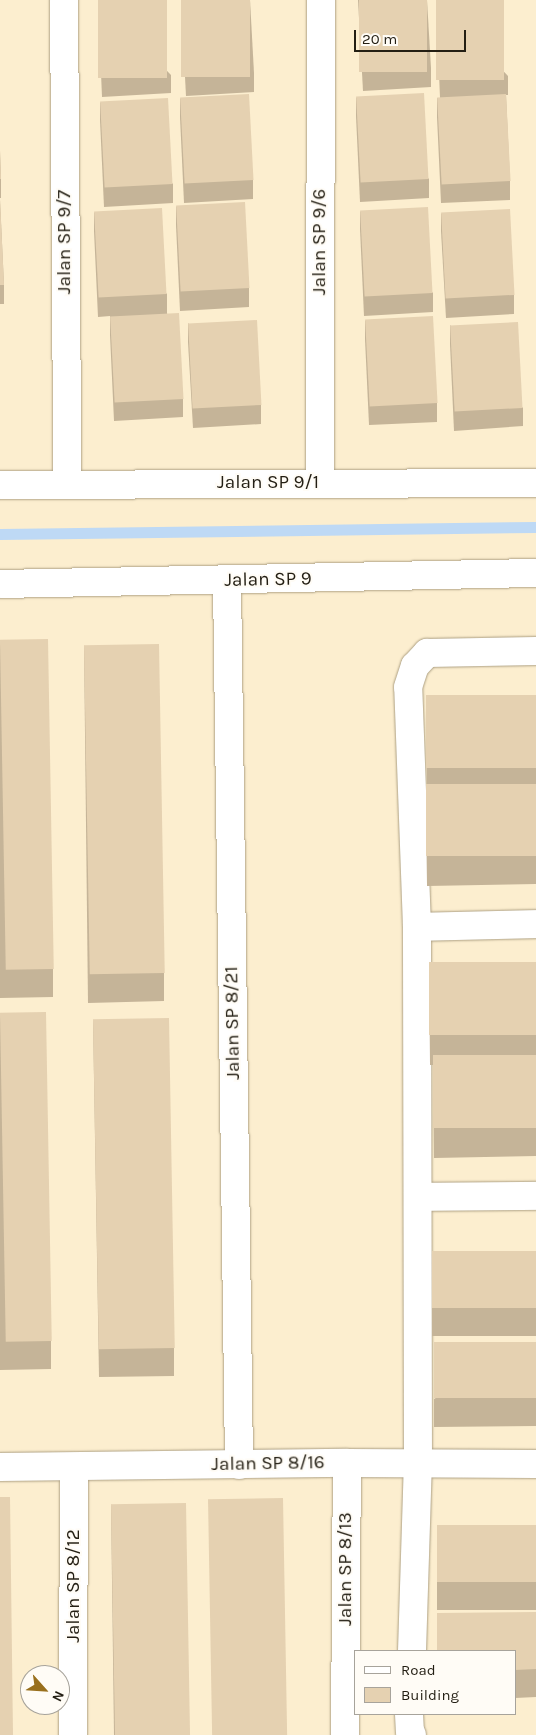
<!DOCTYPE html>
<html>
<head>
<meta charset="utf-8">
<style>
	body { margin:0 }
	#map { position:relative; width:536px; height:1735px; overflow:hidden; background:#fceecf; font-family:Karla,sans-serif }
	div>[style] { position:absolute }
	.stream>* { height:11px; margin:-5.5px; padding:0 5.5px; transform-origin:5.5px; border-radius:5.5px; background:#bed9f5 }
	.roads { filter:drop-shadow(0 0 1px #ada083) drop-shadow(0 0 1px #ada083) }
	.street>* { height:28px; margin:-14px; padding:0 14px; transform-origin:14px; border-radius:14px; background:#fff }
	.wall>* { inset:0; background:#c5b498; transform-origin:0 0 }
	.building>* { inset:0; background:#e5d1b1; transform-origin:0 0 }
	span { translate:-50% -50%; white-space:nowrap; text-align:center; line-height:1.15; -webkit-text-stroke:4px #fffcf6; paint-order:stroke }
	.street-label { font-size:19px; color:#231e13 }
	.legend { position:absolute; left:354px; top:1650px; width:162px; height:65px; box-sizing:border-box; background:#fffcf6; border:1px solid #a7a39b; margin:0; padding:6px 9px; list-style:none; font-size:15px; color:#231e13 }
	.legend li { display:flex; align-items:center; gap:10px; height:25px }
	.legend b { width:25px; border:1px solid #a7a39b }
	.north { position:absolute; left:20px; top:1665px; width:50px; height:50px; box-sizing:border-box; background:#fffcf6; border:1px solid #a7a39b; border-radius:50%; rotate:116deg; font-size:14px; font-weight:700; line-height:20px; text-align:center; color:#231e13 }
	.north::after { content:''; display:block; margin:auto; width:18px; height:22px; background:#99701d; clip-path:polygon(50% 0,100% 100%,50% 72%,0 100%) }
	.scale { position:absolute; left:354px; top:30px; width:112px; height:22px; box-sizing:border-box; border:2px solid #231e13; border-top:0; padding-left:6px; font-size:15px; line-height:18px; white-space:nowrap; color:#231e13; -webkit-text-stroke:4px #fffcf6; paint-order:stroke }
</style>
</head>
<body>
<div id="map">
	<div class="stream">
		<i style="left:0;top:534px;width:536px;rotate:-0.75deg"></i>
	</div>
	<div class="roads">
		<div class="street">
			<i style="left:64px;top:0;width:484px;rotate:89.6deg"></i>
			<i style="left:320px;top:483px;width:483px;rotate:-89.9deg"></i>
			<i style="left:0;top:485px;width:536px;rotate:-0.21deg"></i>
			<i style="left:227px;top:581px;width:884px;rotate:89.22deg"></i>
			<i style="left:0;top:584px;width:536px;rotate:-1.18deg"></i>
			<i style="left:417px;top:927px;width:119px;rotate:-1.4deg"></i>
			<i style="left:418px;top:1197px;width:118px;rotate:-0.5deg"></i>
			<i style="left:0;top:1467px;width:347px;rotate:-0.7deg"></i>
			<i style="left:347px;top:1463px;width:189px;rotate:0.3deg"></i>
			<i style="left:412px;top:1651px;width:187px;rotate:-88.2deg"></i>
			<i style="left:418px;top:1464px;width:537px;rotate:-90.11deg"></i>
			<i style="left:417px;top:927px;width:240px;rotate:-92.1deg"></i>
			<i style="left:408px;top:687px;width:22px;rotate:-72deg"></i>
			<i style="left:415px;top:666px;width:18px;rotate:-47deg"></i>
			<i style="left:427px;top:653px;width:109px;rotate:-1.1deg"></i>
			<i style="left:409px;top:1714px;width:17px;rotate:87deg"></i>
			<i style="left:410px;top:1731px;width:4px;rotate:63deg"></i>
			<i style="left:73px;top:1735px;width:268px;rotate:-89.8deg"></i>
			<i style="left:345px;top:1735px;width:272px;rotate:-89.6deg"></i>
		</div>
	</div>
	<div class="wall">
		<i style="clip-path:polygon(98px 0,171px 75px,171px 93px,102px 97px)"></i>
		<i style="clip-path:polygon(181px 0,250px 0,254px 73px,254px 92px,186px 96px)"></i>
		<i style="clip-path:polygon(358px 0,427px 0,431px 68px,431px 87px,363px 91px)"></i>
		<i style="clip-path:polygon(436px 0,508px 76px,508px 95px,506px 95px,510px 181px,510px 200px,441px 203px,437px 117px,437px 98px,440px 98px)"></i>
		<i style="clip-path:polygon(356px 97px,429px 179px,429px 198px,360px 202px,356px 116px)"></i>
		<i style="clip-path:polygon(180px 98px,253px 180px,253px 199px,184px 203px,180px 117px)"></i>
		<i style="clip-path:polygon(100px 102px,173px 184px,173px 203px,104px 207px,100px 120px)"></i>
		<i style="clip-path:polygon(0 151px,1px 179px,1px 198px,0 198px)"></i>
		<i style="clip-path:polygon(0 200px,4px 285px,4px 304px,0 304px)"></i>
		<i style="clip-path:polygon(176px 206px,249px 288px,249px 307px,180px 311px,176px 225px)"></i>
		<i style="clip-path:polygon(360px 211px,433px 293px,433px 312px,364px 316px,360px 229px)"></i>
		<i style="clip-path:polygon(94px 212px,167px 294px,167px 313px,183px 399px,183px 417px,114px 421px,110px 335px,110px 316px,98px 317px,94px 231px)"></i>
		<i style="clip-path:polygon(441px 213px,514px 295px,514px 314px,446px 318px,441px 231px)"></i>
		<i style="clip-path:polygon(365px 320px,437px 403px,437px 422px,369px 425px,365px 339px)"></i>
		<i style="clip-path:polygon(188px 323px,261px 405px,261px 424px,193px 428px,188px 342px)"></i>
		<i style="clip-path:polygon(450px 325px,523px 408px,523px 426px,454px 431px,450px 344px)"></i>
		<i style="clip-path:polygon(0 641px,53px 969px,53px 997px,0 998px)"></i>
		<i style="clip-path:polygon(84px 645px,164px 973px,164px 1001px,88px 1003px)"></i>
		<i style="clip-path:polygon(536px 695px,536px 884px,427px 886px,426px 814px,426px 786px,427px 786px,426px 698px)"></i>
		<i style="clip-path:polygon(536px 962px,536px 1156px,434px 1158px,433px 1065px,430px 1065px,429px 965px)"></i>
		<i style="clip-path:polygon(0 1013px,51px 1341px,51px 1369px,0 1370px)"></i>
		<i style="clip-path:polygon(93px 1020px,174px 1348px,174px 1376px,99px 1377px)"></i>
		<i style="left:536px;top:1251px;width:85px;height:104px;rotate:90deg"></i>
		<i style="clip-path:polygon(536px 1342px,536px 1426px,434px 1427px,434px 1399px)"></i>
		<i style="clip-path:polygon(111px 1504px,190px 1735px,114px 1735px)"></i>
		<i style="left:536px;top:1525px;width:85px;height:99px;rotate:90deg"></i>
		<i style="clip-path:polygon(536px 1612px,536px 1697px,515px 1698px,515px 1651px)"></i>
	</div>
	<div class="building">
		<i style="left:98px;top:0;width:69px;height:78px"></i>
		<i style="left:181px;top:0;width:69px;height:77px"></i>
		<i style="left:359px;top:0;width:68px;height:72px"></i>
		<i style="left:436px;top:0;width:68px;height:80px"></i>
		<i style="left:424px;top:93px;width:86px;height:68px;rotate:87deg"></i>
		<i style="left:249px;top:94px;width:86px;height:69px;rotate:87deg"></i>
		<i style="left:506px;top:94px;width:87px;height:69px;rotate:87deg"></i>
		<i style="left:168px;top:98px;width:86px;height:68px;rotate:87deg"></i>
		<i style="clip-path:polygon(0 151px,1px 179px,0 179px)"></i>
		<i style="clip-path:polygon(0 200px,4px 285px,0 285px)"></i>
		<i style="left:245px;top:202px;width:86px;height:69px;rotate:87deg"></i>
		<i style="left:428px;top:207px;width:86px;height:68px;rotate:87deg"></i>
		<i style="left:162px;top:208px;width:86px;height:68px;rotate:87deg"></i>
		<i style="left:510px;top:209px;width:86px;height:69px;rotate:87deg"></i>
		<i style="left:179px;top:313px;width:86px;height:69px;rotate:87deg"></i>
		<i style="left:433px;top:316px;width:87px;height:68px;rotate:87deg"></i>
		<i style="left:257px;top:320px;width:85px;height:69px;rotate:87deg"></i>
		<i style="left:518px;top:322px;width:86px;height:68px;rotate:87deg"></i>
		<i style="left:48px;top:639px;width:330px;height:48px;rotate:89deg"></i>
		<i style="left:159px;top:644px;width:329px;height:75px;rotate:89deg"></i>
		<i style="left:536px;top:695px;width:73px;height:110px;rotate:90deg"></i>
		<i style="left:536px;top:784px;width:72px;height:110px;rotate:90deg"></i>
		<i style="left:536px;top:962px;width:73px;height:107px;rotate:90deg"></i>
		<i style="left:46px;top:1012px;width:329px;height:46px;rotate:89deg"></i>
		<i style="left:169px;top:1018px;width:330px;height:76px;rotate:89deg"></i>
		<i style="left:536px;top:1055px;width:73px;height:103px;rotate:90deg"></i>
		<i style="left:536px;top:1251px;width:57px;height:104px;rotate:90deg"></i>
		<i style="left:536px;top:1342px;width:56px;height:102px;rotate:90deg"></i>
		<i style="clip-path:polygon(0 1497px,10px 1497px,13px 1735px,0 1735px)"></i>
		<i style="left:283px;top:1498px;width:237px;height:75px;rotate:89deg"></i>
		<i style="left:186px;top:1503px;width:232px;height:75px;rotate:89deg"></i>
		<i style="left:536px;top:1525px;width:57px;height:99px;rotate:90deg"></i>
		<i style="clip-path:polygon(536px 1612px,536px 1669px,515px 1670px,515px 1651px,437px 1651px,437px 1613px)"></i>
	</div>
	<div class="street-label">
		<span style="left:65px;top:242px;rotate:-90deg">Jalan SP 9/7</span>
		<span style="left:320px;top:242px;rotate:-90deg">Jalan SP 9/6</span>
		<span style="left:268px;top:483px">Jalan SP 9/1</span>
		<span style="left:268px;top:580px;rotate:-1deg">Jalan SP 9</span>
		<span style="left:233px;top:1023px;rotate:-91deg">Jalan SP 8/21</span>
		<span style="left:268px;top:1464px;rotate:-1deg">Jalan SP 8/16</span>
		<span style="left:346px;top:1569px;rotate:-90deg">Jalan SP 8/13</span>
		<span style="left:74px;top:1586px;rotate:-90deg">Jalan SP 8/12</span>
	</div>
	<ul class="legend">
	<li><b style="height:6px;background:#fff"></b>Road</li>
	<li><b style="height:14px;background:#e5d1b1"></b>Building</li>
	</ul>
	<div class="north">N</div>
	<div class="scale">20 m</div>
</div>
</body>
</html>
